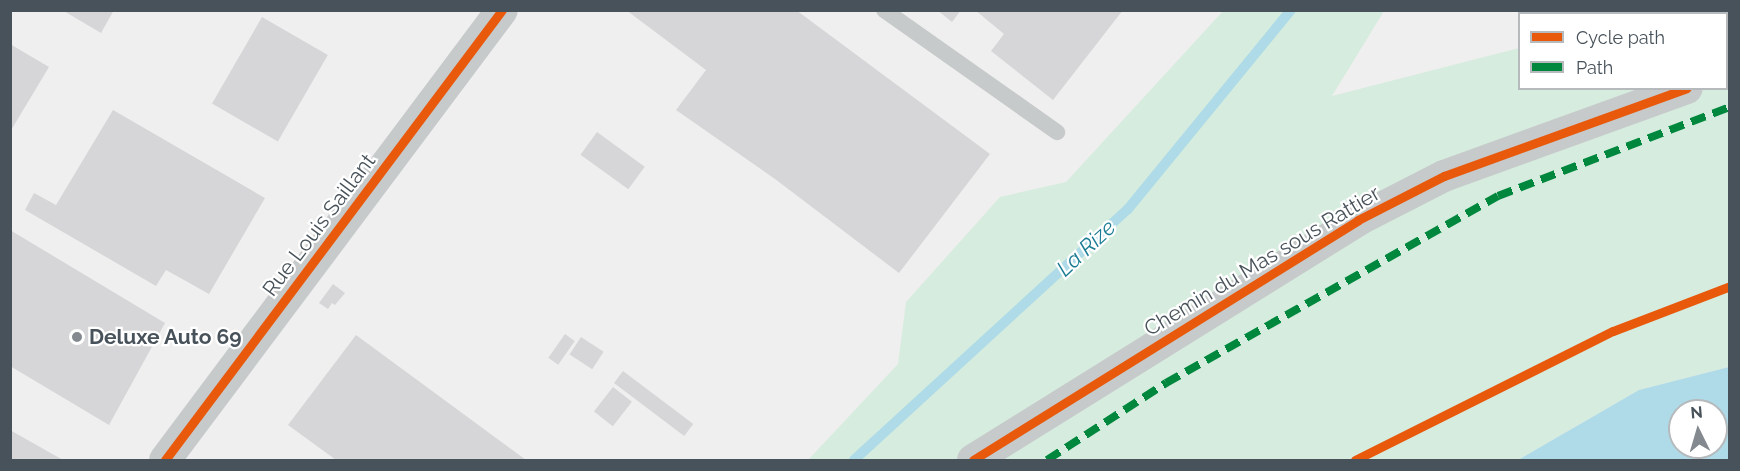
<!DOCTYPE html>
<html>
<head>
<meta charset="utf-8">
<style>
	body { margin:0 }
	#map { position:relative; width:1740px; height:471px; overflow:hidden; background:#f0efef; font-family:Raleway,sans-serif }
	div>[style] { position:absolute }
	.green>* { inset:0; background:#d6ecde }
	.water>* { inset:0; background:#aedbe7 }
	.stream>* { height:10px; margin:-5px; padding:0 5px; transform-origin:5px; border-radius:5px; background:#aedbe7 }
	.building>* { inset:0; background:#d6d6d8; transform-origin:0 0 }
	.lane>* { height:16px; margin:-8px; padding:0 8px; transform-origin:8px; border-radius:8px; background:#c7cacb }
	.street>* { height:32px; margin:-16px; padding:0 16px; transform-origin:16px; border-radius:16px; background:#c7cacb }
	.quiet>* { height:8px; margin-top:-4px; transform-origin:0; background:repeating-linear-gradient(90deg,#00873e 0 15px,transparent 0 23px) }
	.cycleway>* { height:9px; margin:-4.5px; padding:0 4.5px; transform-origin:4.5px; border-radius:4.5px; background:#e8590c }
	.dots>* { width:16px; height:16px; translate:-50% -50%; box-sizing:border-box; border:3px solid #fff; border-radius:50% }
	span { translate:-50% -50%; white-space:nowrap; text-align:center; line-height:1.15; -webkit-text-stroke:4.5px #fff; paint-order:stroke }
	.street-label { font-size:21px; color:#48525a }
	.poi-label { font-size:21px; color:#48525a; font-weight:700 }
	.left { translate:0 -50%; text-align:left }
	.water-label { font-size:22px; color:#1a7c94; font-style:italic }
	.frame { position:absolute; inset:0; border:12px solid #48525a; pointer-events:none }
	.legend { position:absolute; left:1518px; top:12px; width:210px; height:78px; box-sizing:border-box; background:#fff; border:2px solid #b6babd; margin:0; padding:8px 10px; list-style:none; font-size:18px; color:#48525a }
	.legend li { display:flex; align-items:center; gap:12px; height:30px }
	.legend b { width:30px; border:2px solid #b6babd }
	.north { position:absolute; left:1668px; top:399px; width:60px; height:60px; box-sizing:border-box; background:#fff; border:2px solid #b6babd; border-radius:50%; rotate:355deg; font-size:16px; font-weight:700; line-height:24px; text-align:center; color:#48525a }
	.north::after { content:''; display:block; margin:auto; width:21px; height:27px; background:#83898e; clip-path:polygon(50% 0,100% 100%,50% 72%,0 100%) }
</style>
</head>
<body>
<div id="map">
	<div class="green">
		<i style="clip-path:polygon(1223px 11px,1384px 11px,1332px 96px,1519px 48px,1520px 88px,1726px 88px,1729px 73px,1729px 367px,1639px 390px,1518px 460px,808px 460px,898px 364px,906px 302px,1000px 197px,1066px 182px)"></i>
	</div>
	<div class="water">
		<i style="clip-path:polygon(evenodd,1729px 367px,1729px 460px,1518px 460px,1639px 390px,1729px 367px,1680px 411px,1716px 411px,1716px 447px,1680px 447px,1680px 411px)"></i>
	</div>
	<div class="stream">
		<i style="left:854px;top:460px;width:372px;rotate:-42.5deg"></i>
		<i style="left:1128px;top:209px;width:257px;rotate:-50.7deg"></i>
	</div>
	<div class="building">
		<i style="clip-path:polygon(62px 10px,114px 10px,101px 33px)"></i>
		<i style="clip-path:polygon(626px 10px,796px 10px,990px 154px,899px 273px,775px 179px,676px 110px,706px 70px)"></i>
		<i style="clip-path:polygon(937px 10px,961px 10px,952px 22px)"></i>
		<i style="clip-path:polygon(975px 10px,1123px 10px,1053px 100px,991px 51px,1004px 34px)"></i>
		<i style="left:262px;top:17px;width:76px;height:100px;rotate:30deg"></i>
		<i style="clip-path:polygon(10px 44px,49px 67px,10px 132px)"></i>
		<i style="clip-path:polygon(113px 110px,265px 198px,209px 294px,166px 270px,156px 286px,25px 210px,34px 193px,56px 205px)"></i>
		<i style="left:597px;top:132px;width:59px;height:28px;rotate:36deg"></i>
		<i style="clip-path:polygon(10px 230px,165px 323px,109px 425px,10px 366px)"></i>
		<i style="clip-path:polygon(333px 284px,345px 293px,335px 305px,332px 303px,328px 309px,319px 303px)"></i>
		<i style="left:565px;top:334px;width:12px;height:29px;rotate:35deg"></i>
		<i style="clip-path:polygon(356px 335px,526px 460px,336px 460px,288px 425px)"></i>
		<i style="left:581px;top:337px;width:27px;height:21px;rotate:33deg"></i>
		<i style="left:623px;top:371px;width:88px;height:15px;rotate:37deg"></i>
		<i style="left:613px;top:387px;width:24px;height:31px;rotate:38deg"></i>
		<i style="clip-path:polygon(10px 430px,63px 460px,10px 460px)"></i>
	</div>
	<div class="lane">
		<i style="left:884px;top:10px;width:212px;rotate:35.2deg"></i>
	</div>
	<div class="street">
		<i style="left:1726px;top:74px;width:4px;rotate:-14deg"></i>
		<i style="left:165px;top:460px;width:562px;rotate:-53.17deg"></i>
		<i style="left:973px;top:460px;width:454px;rotate:-31.9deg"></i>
		<i style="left:1358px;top:220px;width:97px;rotate:-27.1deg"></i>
		<i style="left:1444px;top:176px;width:258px;rotate:-19.9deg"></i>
	</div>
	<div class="quiet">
		<i style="left:1688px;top:10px;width:4px;rotate:63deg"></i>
		<i style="left:1726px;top:68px;width:5px;rotate:37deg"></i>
		<i style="left:1047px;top:460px;width:142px;rotate:-32.9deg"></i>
		<i style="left:1166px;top:383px;width:381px;rotate:-29.4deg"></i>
		<i style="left:1498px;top:196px;width:248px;rotate:-21deg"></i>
	</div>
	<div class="cycleway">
		<i style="left:165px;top:460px;width:562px;rotate:-53.17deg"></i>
		<i style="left:973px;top:460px;width:454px;rotate:-31.9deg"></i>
		<i style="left:1358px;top:220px;width:97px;rotate:-27.1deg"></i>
		<i style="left:1444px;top:176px;width:258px;rotate:-19.9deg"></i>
		<i style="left:1355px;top:460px;width:288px;rotate:-26.6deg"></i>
		<i style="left:1613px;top:331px;width:125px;rotate:-21deg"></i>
	</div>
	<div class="dots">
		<i style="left:77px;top:337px;background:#83898e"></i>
	</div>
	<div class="street-label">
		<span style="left:319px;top:225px;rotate:-53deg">Rue Louis Saillant</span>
		<span style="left:1262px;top:261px;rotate:-31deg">Chemin du Mas sous Rattier</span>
	</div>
	<div class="poi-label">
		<span class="left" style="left:89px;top:337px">Deluxe Auto 69</span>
	</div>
	<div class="water-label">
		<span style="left:1086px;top:248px;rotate:-43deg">La Rize</span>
	</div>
	<div class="frame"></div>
	<ul class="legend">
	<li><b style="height:8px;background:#e8590c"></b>Cycle path</li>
	<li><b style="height:8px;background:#00873e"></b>Path</li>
	</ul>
	<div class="north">N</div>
</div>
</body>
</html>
